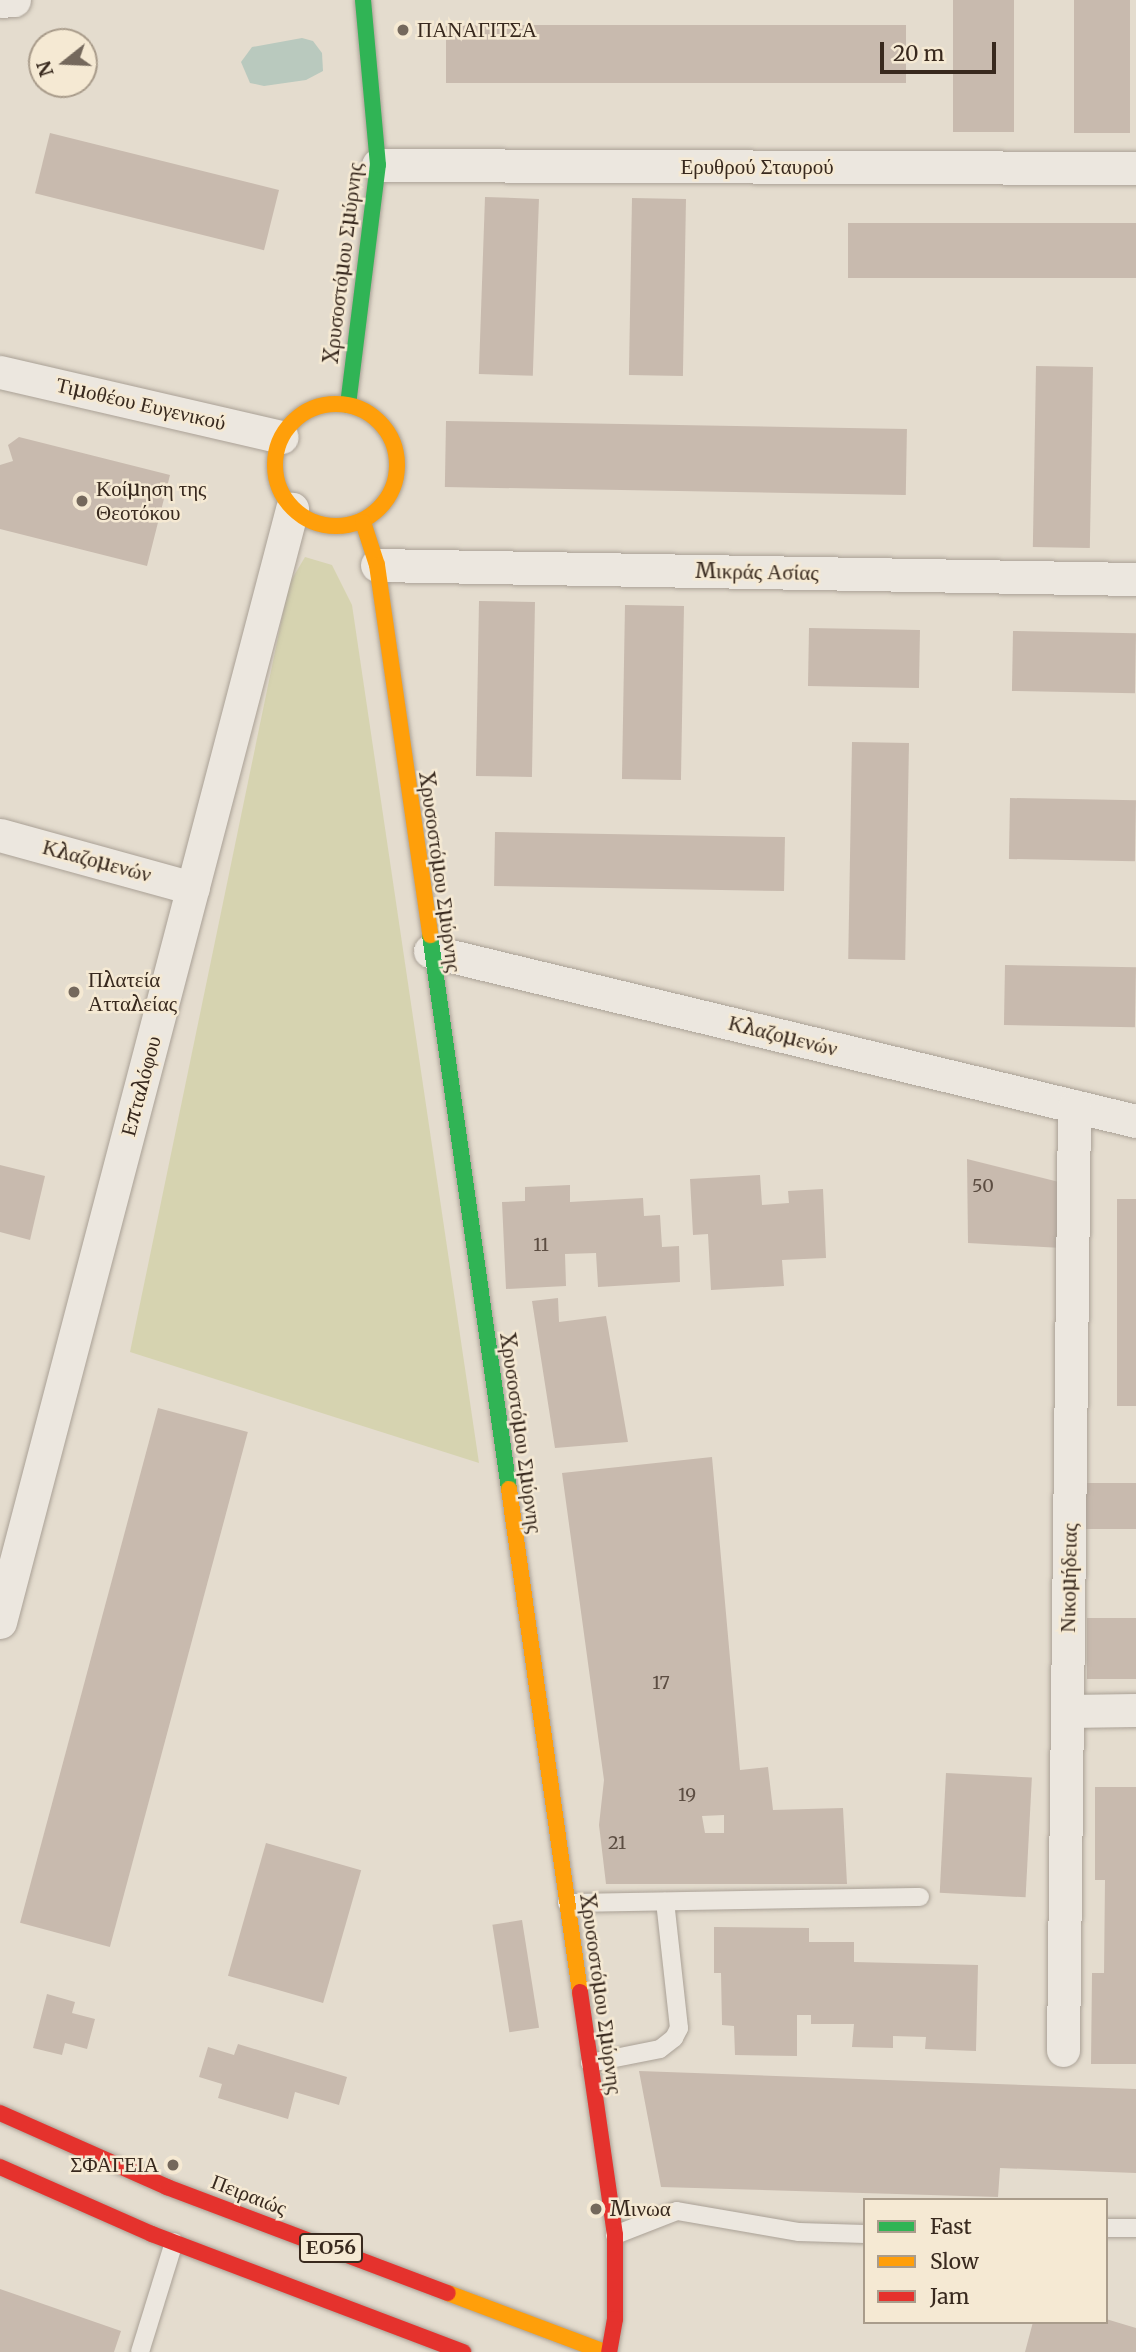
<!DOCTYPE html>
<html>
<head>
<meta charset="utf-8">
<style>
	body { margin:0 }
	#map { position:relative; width:1136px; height:2352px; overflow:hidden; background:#e4dcce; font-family:Merriweather,serif }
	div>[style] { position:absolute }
	.green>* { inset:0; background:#d6d3b0 }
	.water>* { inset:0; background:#b9c9be }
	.building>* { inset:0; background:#c8baae; transform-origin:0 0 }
	.roads { filter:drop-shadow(0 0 2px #aaa196) drop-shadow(0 0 2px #aaa196) }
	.lane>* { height:18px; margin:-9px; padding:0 9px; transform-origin:9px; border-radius:9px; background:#ece7df }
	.street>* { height:33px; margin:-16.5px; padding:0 16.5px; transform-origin:16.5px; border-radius:16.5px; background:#ece7df }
	.fast>* { height:16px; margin:-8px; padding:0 8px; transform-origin:8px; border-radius:8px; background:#30b455 }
	.slow>* { height:16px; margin:-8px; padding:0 8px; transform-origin:8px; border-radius:8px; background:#ff9f0a }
	.slow>.ring { margin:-8px; padding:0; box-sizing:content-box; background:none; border:16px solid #ff9f0a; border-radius:50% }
	.jam>* { height:16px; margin:-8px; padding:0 8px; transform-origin:8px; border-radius:8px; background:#e5322d }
	.dots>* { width:19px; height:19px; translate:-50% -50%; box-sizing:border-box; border:4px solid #f5e9d3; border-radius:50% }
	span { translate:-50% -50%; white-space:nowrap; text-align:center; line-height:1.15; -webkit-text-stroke:5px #f5e9d3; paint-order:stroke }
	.number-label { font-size:18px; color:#5c4d42 }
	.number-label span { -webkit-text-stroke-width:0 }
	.shield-label span { padding:2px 5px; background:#f5e9d3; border:2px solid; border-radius:5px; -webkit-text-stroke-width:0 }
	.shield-label { font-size:19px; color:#38291e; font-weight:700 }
	.poi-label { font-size:21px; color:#38291e }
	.left { translate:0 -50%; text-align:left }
	.right { translate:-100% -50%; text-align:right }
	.street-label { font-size:21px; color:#38291e }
	.legend { position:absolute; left:863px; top:2198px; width:245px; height:126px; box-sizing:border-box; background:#f5e9d3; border:2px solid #a99c8b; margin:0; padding:9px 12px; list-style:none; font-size:21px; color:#38291e }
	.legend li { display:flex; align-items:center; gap:14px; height:35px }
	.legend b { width:35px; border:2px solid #a99c8b }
	.north { position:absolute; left:28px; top:28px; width:70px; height:70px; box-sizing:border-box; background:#f5e9d3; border:2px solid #a99c8b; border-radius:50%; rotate:252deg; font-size:19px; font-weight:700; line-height:28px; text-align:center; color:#38291e }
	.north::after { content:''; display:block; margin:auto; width:24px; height:32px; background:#74685c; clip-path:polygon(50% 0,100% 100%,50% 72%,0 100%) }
	.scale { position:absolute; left:880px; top:42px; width:116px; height:32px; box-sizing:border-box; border:4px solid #38291e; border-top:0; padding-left:9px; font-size:21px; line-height:24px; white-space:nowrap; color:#38291e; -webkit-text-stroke:5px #f5e9d3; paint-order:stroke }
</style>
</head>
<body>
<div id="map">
	<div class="green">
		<i style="clip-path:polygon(305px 557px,332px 565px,352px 605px,479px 1463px,130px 1352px,289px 584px)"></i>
	</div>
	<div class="water">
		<i style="clip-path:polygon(302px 38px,313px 41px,322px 53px,323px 71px,306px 80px,264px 86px,250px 83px,241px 62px,252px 47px)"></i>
	</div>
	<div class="building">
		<i style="left:953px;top:0;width:61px;height:132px"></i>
		<i style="left:1074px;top:0;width:56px;height:133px"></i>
		<i style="left:446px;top:25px;width:460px;height:58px"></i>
		<i style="left:50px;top:133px;width:236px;height:62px;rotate:14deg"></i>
		<i style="left:485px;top:197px;width:54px;height:177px;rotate:2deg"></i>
		<i style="left:632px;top:198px;width:54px;height:177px;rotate:1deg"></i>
		<i style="left:1136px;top:223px;width:55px;height:288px;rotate:90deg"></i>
		<i style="left:1036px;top:366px;width:57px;height:181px;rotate:1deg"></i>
		<i style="left:446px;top:421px;width:461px;height:66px;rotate:1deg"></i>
		<i style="clip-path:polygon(19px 437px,170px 475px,147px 566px,0 529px,0 465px,13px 461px,8px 445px)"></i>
		<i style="left:479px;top:601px;width:56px;height:175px;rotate:1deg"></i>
		<i style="left:625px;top:605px;width:59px;height:174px;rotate:1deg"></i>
		<i style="left:809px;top:628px;width:111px;height:58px;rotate:1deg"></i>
		<i style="left:1013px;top:631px;width:123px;height:60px;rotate:1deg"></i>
		<i style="left:852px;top:742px;width:57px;height:217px;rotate:1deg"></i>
		<i style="left:1010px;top:798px;width:126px;height:61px;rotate:1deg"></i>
		<i style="left:495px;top:832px;width:290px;height:54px;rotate:1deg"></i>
		<i style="left:1005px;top:965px;width:131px;height:60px;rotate:1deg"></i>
		<i style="clip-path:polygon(967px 1159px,1063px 1183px,1062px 1248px,968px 1243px)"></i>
		<i style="clip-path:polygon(0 1165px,45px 1176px,30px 1240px,0 1232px)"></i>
		<i style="clip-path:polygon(760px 1175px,762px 1205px,789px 1203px,788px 1191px,823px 1189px,826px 1258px,782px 1260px,784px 1286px,711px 1290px,708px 1234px,693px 1235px,690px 1179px)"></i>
		<i style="clip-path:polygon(570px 1185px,570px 1202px,643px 1198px,644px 1216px,660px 1215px,662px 1247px,679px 1246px,680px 1282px,598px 1287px,596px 1253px,565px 1254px,566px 1286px,506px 1289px,502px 1202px,525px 1201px,525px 1187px)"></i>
		<i style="left:1117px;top:1199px;width:19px;height:207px"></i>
		<i style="clip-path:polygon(558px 1298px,559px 1322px,606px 1316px,628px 1442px,555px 1448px,532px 1301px)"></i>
		<i style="left:158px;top:1408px;width:93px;height:533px;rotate:15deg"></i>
		<i style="clip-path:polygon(evenodd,712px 1457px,740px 1770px,768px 1767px,773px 1810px,843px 1808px,847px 1884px,606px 1884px,599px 1825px,604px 1780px,562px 1473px,712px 1457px,724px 1815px,724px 1833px,705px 1833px,702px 1816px,724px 1815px)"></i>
		<i style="left:1086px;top:1483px;width:50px;height:46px"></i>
		<i style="left:1087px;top:1618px;width:49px;height:61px"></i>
		<i style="left:946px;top:1773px;width:86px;height:120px;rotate:3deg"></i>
		<i style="clip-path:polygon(1095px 1787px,1136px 1787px,1136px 2064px,1091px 2064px,1092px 1973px,1104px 1973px,1105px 1880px,1095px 1880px)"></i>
		<i style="left:266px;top:1843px;width:99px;height:138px;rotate:16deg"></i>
		<i style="left:522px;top:1920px;width:109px;height:30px;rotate:81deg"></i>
		<i style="clip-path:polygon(714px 1927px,809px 1928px,809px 1942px,854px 1942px,854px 1962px,978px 1965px,976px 2051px,925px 2049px,926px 2037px,893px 2036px,893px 2048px,852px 2047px,854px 2024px,811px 2024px,811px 2015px,797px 2015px,797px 2056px,735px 2055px,734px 2026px,722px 2025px,721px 1973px,714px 1973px)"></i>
		<i style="clip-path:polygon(47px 1994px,75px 2002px,72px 2013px,95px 2019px,87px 2049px,65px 2043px,62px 2055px,33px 2048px)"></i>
		<i style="clip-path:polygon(238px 2044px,347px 2077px,339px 2105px,295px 2092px,288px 2119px,218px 2098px,222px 2084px,199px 2077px,208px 2047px,234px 2055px)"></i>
		<i style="clip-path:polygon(639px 2071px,1136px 2089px,1136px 2173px,1000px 2168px,998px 2197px,661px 2187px)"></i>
		<i style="clip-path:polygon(0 2289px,121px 2331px,114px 2352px,0 2352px)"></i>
		<i style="clip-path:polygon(1106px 2319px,1136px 2328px,1136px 2352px,1025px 2352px,1033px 2322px)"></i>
	</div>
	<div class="roads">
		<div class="lane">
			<i style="left:567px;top:1903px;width:353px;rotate:-1deg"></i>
			<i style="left:590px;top:2063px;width:71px;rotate:-11.3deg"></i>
			<i style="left:660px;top:2049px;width:18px;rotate:-38deg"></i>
			<i style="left:674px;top:2038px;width:11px;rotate:-63deg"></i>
			<i style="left:679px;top:2028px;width:127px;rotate:-96.3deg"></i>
			<i style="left:1106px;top:2228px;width:30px"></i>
			<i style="left:615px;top:2235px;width:66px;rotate:-21.2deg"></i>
			<i style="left:677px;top:2211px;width:124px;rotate:9.8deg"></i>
			<i style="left:799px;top:2232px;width:66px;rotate:1.7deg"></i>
			<i style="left:140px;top:2352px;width:115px;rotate:-72.8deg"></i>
		</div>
		<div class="street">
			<i style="left:0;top:1px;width:14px;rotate:-4deg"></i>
			<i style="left:378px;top:165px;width:758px;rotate:0.23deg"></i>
			<i style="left:0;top:372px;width:289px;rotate:13deg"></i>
			<i style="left:377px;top:565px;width:759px;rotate:1.06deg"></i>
			<i style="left:0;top:835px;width:200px;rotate:15.4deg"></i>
			<i style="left:430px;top:951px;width:726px;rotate:13.54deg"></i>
			<i style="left:0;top:1622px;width:1151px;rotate:-75.3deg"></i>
			<i style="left:1068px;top:1711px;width:68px;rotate:-0.8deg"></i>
			<i style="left:1063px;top:2050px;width:944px;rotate:-89.33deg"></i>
		</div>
		<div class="fast">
			<i style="left:348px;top:405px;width:242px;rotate:-82.9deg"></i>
			<i style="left:378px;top:165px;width:166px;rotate:-95.2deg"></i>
			<i style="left:430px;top:935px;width:560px;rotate:81.88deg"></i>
		</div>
		<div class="slow">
			<i class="ring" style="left:275px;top:404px;width:106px;height:106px"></i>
			<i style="left:363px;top:522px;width:45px;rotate:72deg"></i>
			<i style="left:377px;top:565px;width:374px;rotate:81.8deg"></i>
			<i style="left:509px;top:1489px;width:508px;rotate:81.97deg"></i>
			<i style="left:448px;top:2293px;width:168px;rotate:20.6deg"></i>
		</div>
		<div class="jam">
			<i style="left:580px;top:1992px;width:246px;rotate:81.8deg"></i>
			<i style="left:615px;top:2235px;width:84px;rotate:90deg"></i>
			<i style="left:615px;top:2319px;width:34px;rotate:100deg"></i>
			<i style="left:0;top:2113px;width:183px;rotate:23.9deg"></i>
			<i style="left:167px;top:2187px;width:300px;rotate:20.7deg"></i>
			<i style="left:0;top:2167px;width:166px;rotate:23.8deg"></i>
			<i style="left:152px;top:2234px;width:333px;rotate:20.8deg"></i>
		</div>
	</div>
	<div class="dots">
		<i style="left:403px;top:30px;background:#74685c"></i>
		<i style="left:82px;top:501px;background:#74685c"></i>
		<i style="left:74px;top:992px;background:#74685c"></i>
		<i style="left:173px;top:2165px;background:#74685c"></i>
		<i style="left:596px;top:2209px;background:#74685c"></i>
	</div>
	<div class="number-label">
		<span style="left:983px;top:1186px">50</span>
		<span style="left:541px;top:1245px">11</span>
		<span style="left:661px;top:1683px">17</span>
		<span style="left:687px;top:1795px">19</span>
		<span style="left:617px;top:1843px">21</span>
	</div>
	<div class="shield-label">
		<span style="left:331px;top:2248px">ΕΟ56</span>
	</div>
	<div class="poi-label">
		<span class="left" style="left:417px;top:30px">ΠΑΝΑΓΙΤΣΑ</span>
		<span class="left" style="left:96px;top:501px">Κοίμηση της<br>Θεοτόκου</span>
		<span class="left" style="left:88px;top:992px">Πλατεία<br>Ατταλείας</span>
		<span class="right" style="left:159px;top:2165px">ΣΦΑΓΕΙΑ</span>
		<span class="left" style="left:610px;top:2209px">Μινωα</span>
	</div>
	<div class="street-label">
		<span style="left:757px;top:167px">Ερυθρού Σταυρού</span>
		<span style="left:343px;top:263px;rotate:-83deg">Χρυσοστόμου Σμύρνης</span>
		<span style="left:141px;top:404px;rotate:13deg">Τιμοθέου Ευγενικού</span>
		<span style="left:757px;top:572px;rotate:1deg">Μικράς Ασίας</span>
		<span style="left:97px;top:861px;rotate:15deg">Κλαζομενών</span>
		<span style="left:440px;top:872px;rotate:82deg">Χρυσοστόμου Σμύρνης</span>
		<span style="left:783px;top:1036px;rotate:14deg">Κλαζομενών</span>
		<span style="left:141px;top:1086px;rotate:-75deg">Επταλόφου</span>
		<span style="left:521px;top:1433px;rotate:82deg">Χρυσοστόμου Σμύρνης</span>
		<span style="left:1069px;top:1578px;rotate:-89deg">Νικομήδειας</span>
		<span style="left:601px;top:1994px;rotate:82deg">Χρυσοστόμου Σμύρνης</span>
		<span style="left:249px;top:2195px;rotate:21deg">Πειραιώς</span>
	</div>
	<ul class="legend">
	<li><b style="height:9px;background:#30b455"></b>Fast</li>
	<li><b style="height:9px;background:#ff9f0a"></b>Slow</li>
	<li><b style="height:9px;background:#e5322d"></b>Jam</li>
	</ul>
	<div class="north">N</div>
	<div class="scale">20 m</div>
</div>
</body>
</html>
